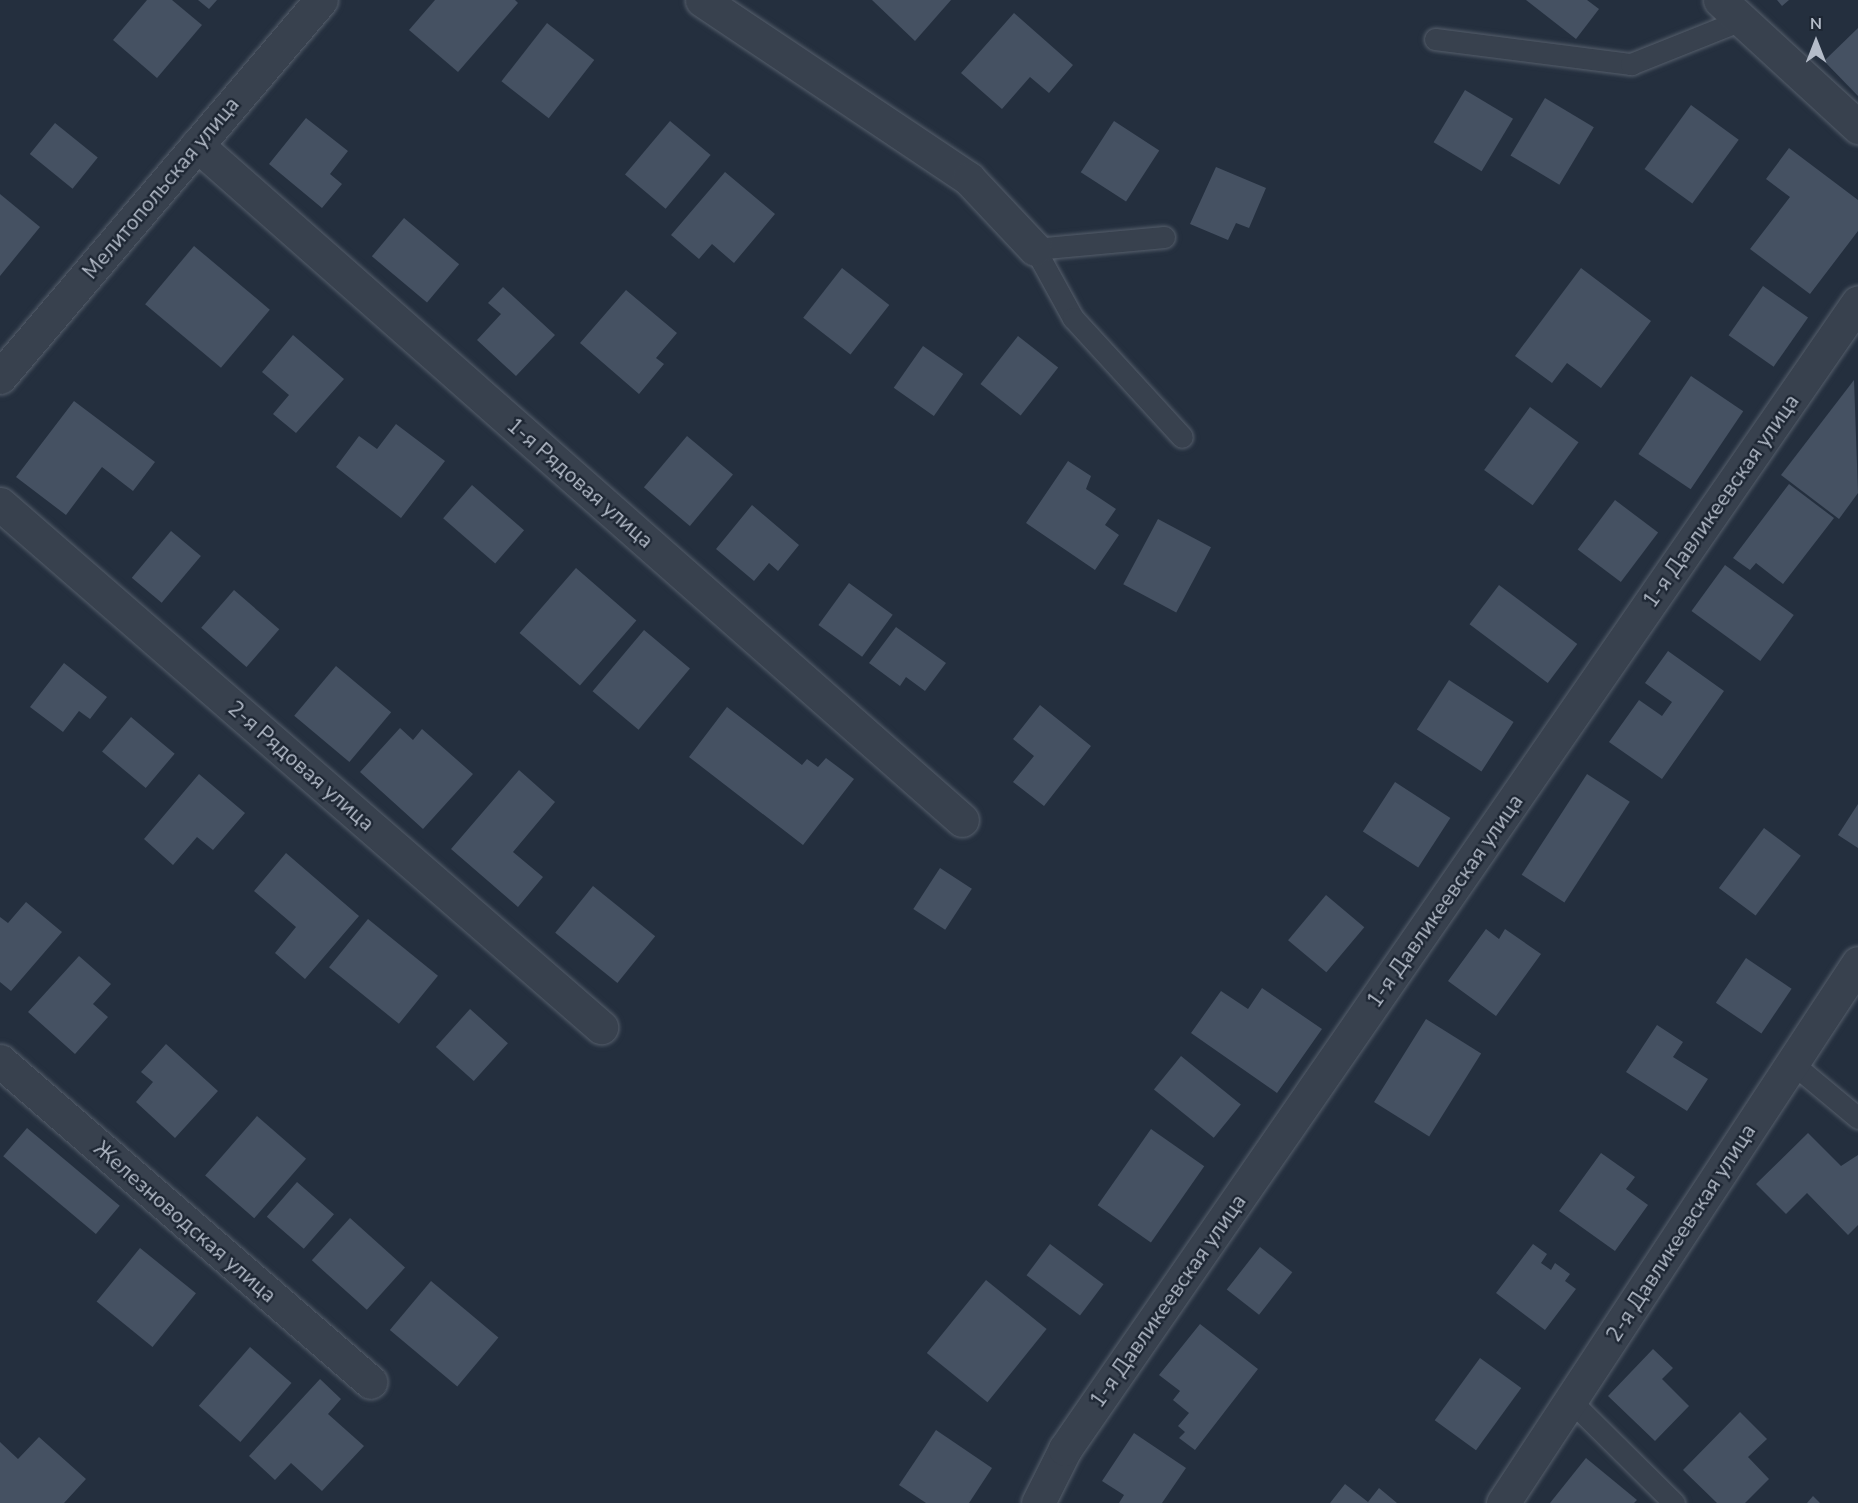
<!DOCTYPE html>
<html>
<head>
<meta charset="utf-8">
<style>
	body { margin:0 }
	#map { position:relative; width:1858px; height:1503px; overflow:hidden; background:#242f3e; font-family:"Nunito Sans",sans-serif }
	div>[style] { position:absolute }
	.building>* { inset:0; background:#455162; transform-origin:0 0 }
	.roads { filter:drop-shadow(0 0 2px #565f6c) drop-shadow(0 0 2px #565f6c) }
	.service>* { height:21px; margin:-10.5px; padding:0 10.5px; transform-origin:10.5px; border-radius:10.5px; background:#38414e }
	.minor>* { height:33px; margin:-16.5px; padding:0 16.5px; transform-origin:16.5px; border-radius:16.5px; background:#38414e }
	span { translate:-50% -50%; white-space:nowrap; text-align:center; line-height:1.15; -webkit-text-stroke:4.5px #1d2633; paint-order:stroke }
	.street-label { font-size:21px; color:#b4bcc9 }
	.north { position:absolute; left:1786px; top:12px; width:60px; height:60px; -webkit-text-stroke:4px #1d2633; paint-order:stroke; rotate:0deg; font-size:16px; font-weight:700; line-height:24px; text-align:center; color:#b4bcc9 }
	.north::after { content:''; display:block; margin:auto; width:21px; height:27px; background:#b4bcc9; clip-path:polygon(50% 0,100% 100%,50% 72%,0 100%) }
</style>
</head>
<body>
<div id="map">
	<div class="building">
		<i style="clip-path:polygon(147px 0,172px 0,202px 25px,157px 78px,113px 40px)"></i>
		<i style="clip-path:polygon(198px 0,217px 0,209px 9px)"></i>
		<i style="clip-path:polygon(435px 0,515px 0,518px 3px,458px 72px,409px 30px)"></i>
		<i style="clip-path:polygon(872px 0,951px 0,915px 41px)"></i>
		<i style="clip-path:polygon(1526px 0,1587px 0,1599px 9px,1576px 39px)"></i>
		<i style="clip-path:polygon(1777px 0,1789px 0,1782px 6px)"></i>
		<i style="clip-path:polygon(1014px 13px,1073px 65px,1049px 93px,1030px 77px,1002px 109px,961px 73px)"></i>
		<i style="left:547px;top:23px;width:60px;height:74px;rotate:38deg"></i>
		<i style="clip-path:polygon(1858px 28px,1858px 96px,1824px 61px)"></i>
		<i style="left:1465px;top:90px;width:56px;height:61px;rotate:31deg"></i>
		<i style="left:1545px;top:98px;width:57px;height:67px;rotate:31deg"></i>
		<i style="left:1691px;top:105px;width:59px;height:79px;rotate:36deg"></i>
		<i style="clip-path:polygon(306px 118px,348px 151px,330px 174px,342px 184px,322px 208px,269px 164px)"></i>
		<i style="left:670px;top:121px;width:53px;height:70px;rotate:40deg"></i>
		<i style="left:1114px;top:121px;width:54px;height:61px;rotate:33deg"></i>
		<i style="left:55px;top:123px;width:55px;height:40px;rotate:39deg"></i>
		<i style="clip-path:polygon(1789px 148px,1858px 200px,1858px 231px,1810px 294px,1750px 249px,1790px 197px,1766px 179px)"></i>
		<i style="clip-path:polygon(1216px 167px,1266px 188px,1249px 228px,1236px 223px,1228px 240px,1190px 224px)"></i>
		<i style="clip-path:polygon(725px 172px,775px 214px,734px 263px,712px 244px,699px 259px,671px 235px)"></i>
		<i style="clip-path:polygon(0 194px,40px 227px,0 276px)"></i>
		<i style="left:404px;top:218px;width:72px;height:50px;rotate:40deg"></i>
		<i style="left:194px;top:246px;width:99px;height:76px;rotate:40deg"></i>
		<i style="left:842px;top:268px;width:60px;height:63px;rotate:38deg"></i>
		<i style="clip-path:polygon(1581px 268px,1651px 321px,1601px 388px,1567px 363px,1552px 383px,1515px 356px)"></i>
		<i style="left:1763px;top:286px;width:55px;height:60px;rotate:35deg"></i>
		<i style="clip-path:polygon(503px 287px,555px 335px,516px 376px,477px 340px,501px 314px,488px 303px)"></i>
		<i style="clip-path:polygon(626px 290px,677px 333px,656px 358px,664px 364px,639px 394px,580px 343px)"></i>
		<i style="clip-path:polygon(293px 335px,344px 379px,296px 433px,273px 414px,289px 395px,262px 372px)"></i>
		<i style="left:1018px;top:336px;width:51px;height:61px;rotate:38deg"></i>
		<i style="left:923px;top:346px;width:49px;height:51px;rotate:35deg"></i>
		<i style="left:1691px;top:376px;width:63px;height:94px;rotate:34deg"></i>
		<i style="clip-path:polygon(1854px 380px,1858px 493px,1839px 519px,1781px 475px)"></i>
		<i style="clip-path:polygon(74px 401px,155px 462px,133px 491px,102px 467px,66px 515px,16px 477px)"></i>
		<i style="left:1530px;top:407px;width:60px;height:78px;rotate:36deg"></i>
		<i style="clip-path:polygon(396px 424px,445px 461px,401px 518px,336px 467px,359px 436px,377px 449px)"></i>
		<i style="left:687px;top:436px;width:60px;height:67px;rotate:40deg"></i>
		<i style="clip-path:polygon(1068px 461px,1091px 476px,1086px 489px,1116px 509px,1105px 525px,1119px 535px,1095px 570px,1026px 523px)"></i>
		<i style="clip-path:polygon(1789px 484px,1834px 518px,1783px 584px,1756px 563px,1750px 570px,1733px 558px)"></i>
		<i style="left:472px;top:485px;width:69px;height:44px;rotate:41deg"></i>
		<i style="left:1615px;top:500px;width:54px;height:62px;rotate:37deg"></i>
		<i style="clip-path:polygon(752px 505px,799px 545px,778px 571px,769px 563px,754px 581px,716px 549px)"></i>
		<i style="left:1158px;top:519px;width:60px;height:74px;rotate:28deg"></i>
		<i style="left:171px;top:531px;width:39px;height:61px;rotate:40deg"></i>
		<i style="left:1725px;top:565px;width:85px;height:57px;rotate:36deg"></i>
		<i style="left:576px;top:568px;width:80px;height:86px;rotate:41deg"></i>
		<i style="left:849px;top:583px;width:54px;height:52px;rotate:36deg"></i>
		<i style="left:1499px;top:585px;width:98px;height:49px;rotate:37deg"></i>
		<i style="left:234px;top:590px;width:60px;height:50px;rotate:41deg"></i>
		<i style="clip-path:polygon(896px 627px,946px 663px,925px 691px,906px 677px,900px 686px,869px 663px)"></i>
		<i style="left:644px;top:630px;width:60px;height:80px;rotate:40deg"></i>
		<i style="clip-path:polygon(1668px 651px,1724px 691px,1662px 779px,1609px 742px,1639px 700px,1662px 716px,1672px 702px,1645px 683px)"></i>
		<i style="clip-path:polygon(64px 663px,107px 697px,90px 719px,79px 711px,63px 732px,30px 707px)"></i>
		<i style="left:336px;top:666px;width:72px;height:65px;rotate:40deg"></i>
		<i style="left:1449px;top:680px;width:77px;height:59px;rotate:33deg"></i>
		<i style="clip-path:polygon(1040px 705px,1091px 746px,1044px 806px,1013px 782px,1034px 756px,1013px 739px)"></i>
		<i style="clip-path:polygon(727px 707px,802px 765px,807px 759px,818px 767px,826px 758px,854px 779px,803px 845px,689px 757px)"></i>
		<i style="left:131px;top:717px;width:57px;height:45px;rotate:40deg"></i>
		<i style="clip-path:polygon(400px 728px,413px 740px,422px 729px,473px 774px,423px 829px,360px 772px)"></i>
		<i style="clip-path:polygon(519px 770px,555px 802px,513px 852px,543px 877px,518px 907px,451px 849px)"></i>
		<i style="clip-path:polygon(199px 774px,245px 813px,213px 850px,197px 837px,173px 865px,144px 839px)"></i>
		<i style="left:1587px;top:774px;width:51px;height:120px;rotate:33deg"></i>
		<i style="left:1395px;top:782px;width:66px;height:59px;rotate:33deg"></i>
		<i style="clip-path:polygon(1858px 804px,1858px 848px,1838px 835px)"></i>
		<i style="left:1764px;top:828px;width:46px;height:75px;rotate:37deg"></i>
		<i style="clip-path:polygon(286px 853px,359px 916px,305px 979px,275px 953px,296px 927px,254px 891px)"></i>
		<i style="left:940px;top:868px;width:38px;height:49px;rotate:33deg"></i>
		<i style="left:593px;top:886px;width:80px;height:60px;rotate:39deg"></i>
		<i style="left:1326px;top:895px;width:50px;height:59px;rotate:40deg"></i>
		<i style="clip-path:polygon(26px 902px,62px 932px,11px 991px,0 982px,0 917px,8px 923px)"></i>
		<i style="left:368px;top:919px;width:90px;height:62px;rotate:39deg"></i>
		<i style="clip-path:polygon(1486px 929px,1499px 939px,1505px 929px,1541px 954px,1496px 1016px,1448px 981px)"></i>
		<i style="clip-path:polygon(79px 956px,111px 984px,93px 1004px,108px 1017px,75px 1054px,28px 1012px)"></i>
		<i style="left:1746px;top:958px;width:55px;height:54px;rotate:34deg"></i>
		<i style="clip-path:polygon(1262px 988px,1322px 1029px,1277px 1093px,1191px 1033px,1221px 991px,1248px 1009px)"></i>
		<i style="left:470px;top:1009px;width:51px;height:51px;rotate:42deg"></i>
		<i style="left:1426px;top:1019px;width:65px;height:98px;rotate:32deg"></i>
		<i style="clip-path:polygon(1657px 1025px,1683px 1042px,1673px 1057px,1708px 1079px,1687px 1111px,1626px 1072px)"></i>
		<i style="clip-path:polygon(166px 1044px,218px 1091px,175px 1138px,136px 1102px,153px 1082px,141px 1072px)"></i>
		<i style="left:1181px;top:1056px;width:77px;height:43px;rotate:39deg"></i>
		<i style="left:257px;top:1116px;width:65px;height:79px;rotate:41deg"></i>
		<i style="left:27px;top:1128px;width:121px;height:37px;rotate:40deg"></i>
		<i style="left:1151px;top:1129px;width:65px;height:93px;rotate:35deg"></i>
		<i style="clip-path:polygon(1808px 1133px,1841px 1166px,1858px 1155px,1858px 1225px,1848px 1235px,1807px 1193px,1786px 1214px,1756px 1184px)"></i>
		<i style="clip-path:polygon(1601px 1153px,1635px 1177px,1626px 1189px,1648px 1205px,1615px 1251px,1559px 1211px)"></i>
		<i style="left:297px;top:1182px;width:49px;height:46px;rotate:41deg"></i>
		<i style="left:350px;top:1218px;width:74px;height:57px;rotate:42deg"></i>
		<i style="left:1050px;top:1244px;width:67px;height:39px;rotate:37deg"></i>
		<i style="clip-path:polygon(1533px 1244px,1547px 1254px,1541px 1263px,1551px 1270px,1555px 1263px,1570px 1274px,1565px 1281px,1576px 1289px,1545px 1330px,1496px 1293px)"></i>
		<i style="left:1260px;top:1247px;width:41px;height:54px;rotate:38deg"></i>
		<i style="left:140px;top:1248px;width:72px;height:69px;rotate:39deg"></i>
		<i style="left:986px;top:1280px;width:78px;height:94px;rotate:39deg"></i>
		<i style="left:431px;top:1281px;width:88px;height:64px;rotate:40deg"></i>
		<i style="clip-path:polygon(1200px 1324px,1258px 1369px,1195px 1450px,1179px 1438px,1185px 1432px,1178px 1426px,1189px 1413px,1173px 1400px,1180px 1391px,1159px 1375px)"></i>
		<i style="left:250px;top:1347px;width:55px;height:78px;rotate:41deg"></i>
		<i style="clip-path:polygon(1653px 1349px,1673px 1368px,1662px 1379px,1689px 1406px,1655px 1441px,1608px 1396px)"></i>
		<i style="left:1480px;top:1358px;width:51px;height:77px;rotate:36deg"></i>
		<i style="clip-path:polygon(320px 1379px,341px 1399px,328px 1414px,364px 1446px,322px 1491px,291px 1463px,275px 1480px,249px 1456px)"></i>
		<i style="clip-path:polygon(1740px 1412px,1767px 1439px,1748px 1457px,1769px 1479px,1745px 1503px,1717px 1503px,1683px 1470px)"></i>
		<i style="clip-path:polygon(936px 1430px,992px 1468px,969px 1503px,926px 1503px,899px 1485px)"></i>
		<i style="clip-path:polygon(1134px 1433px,1186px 1468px,1162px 1503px,1119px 1503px,1124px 1495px,1102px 1481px)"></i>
		<i style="clip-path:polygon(39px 1437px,86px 1479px,64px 1503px,0 1503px,0 1442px,18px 1459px)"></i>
		<i style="clip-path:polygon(1586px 1458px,1637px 1500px,1634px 1503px,1550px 1503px)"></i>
		<i style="clip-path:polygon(1345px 1484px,1368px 1502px,1379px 1488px,1397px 1503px,1330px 1503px)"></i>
		<i style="clip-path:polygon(1813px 1496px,1820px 1503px,1807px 1503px)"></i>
	</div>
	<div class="roads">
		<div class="service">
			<i style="left:1435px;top:39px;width:198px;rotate:7.3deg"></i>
			<i style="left:1631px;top:64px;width:118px;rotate:-21.8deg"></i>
			<i style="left:1164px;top:237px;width:130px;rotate:174.7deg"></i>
			<i style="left:1035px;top:249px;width:79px;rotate:61.2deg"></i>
			<i style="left:1073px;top:318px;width:161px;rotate:47.5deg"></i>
			<i style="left:1792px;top:1063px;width:86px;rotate:39.8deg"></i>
			<i style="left:1571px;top:1401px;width:145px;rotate:44.7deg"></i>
		</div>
		<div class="minor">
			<i style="left:702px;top:0;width:321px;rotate:33.8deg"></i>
			<i style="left:969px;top:179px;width:96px;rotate:46.7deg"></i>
			<i style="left:1720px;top:0;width:188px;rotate:42.6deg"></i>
			<i style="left:197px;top:145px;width:1020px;rotate:41.42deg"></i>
			<i style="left:0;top:377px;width:495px;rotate:-49.6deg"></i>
			<i style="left:0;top:504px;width:797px;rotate:41.03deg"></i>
			<i style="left:0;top:1061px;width:490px;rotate:40.9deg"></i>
			<i style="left:1038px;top:1503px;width:60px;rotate:-63.4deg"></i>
			<i style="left:1065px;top:1449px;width:1394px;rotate:-55.34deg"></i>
			<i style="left:1503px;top:1503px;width:646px;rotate:-56.68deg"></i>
		</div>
	</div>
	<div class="street-label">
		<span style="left:161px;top:188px;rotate:-50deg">Мелитопольская улица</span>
		<span style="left:580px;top:483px;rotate:41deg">1-я Рядовая улица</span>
		<span style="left:1721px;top:501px;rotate:-55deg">1-я Давликеевская улица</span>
		<span style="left:301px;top:766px;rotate:41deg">2-я Рядовая улица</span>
		<span style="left:1445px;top:901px;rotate:-55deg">1-я Давликеевская улица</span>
		<span style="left:185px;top:1222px;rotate:41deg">Железноводская улица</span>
		<span style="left:1681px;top:1233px;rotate:-57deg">2-я Давликеевская улица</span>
		<span style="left:1168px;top:1301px;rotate:-55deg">1-я Давликеевская улица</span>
	</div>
	<div class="north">N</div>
</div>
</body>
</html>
